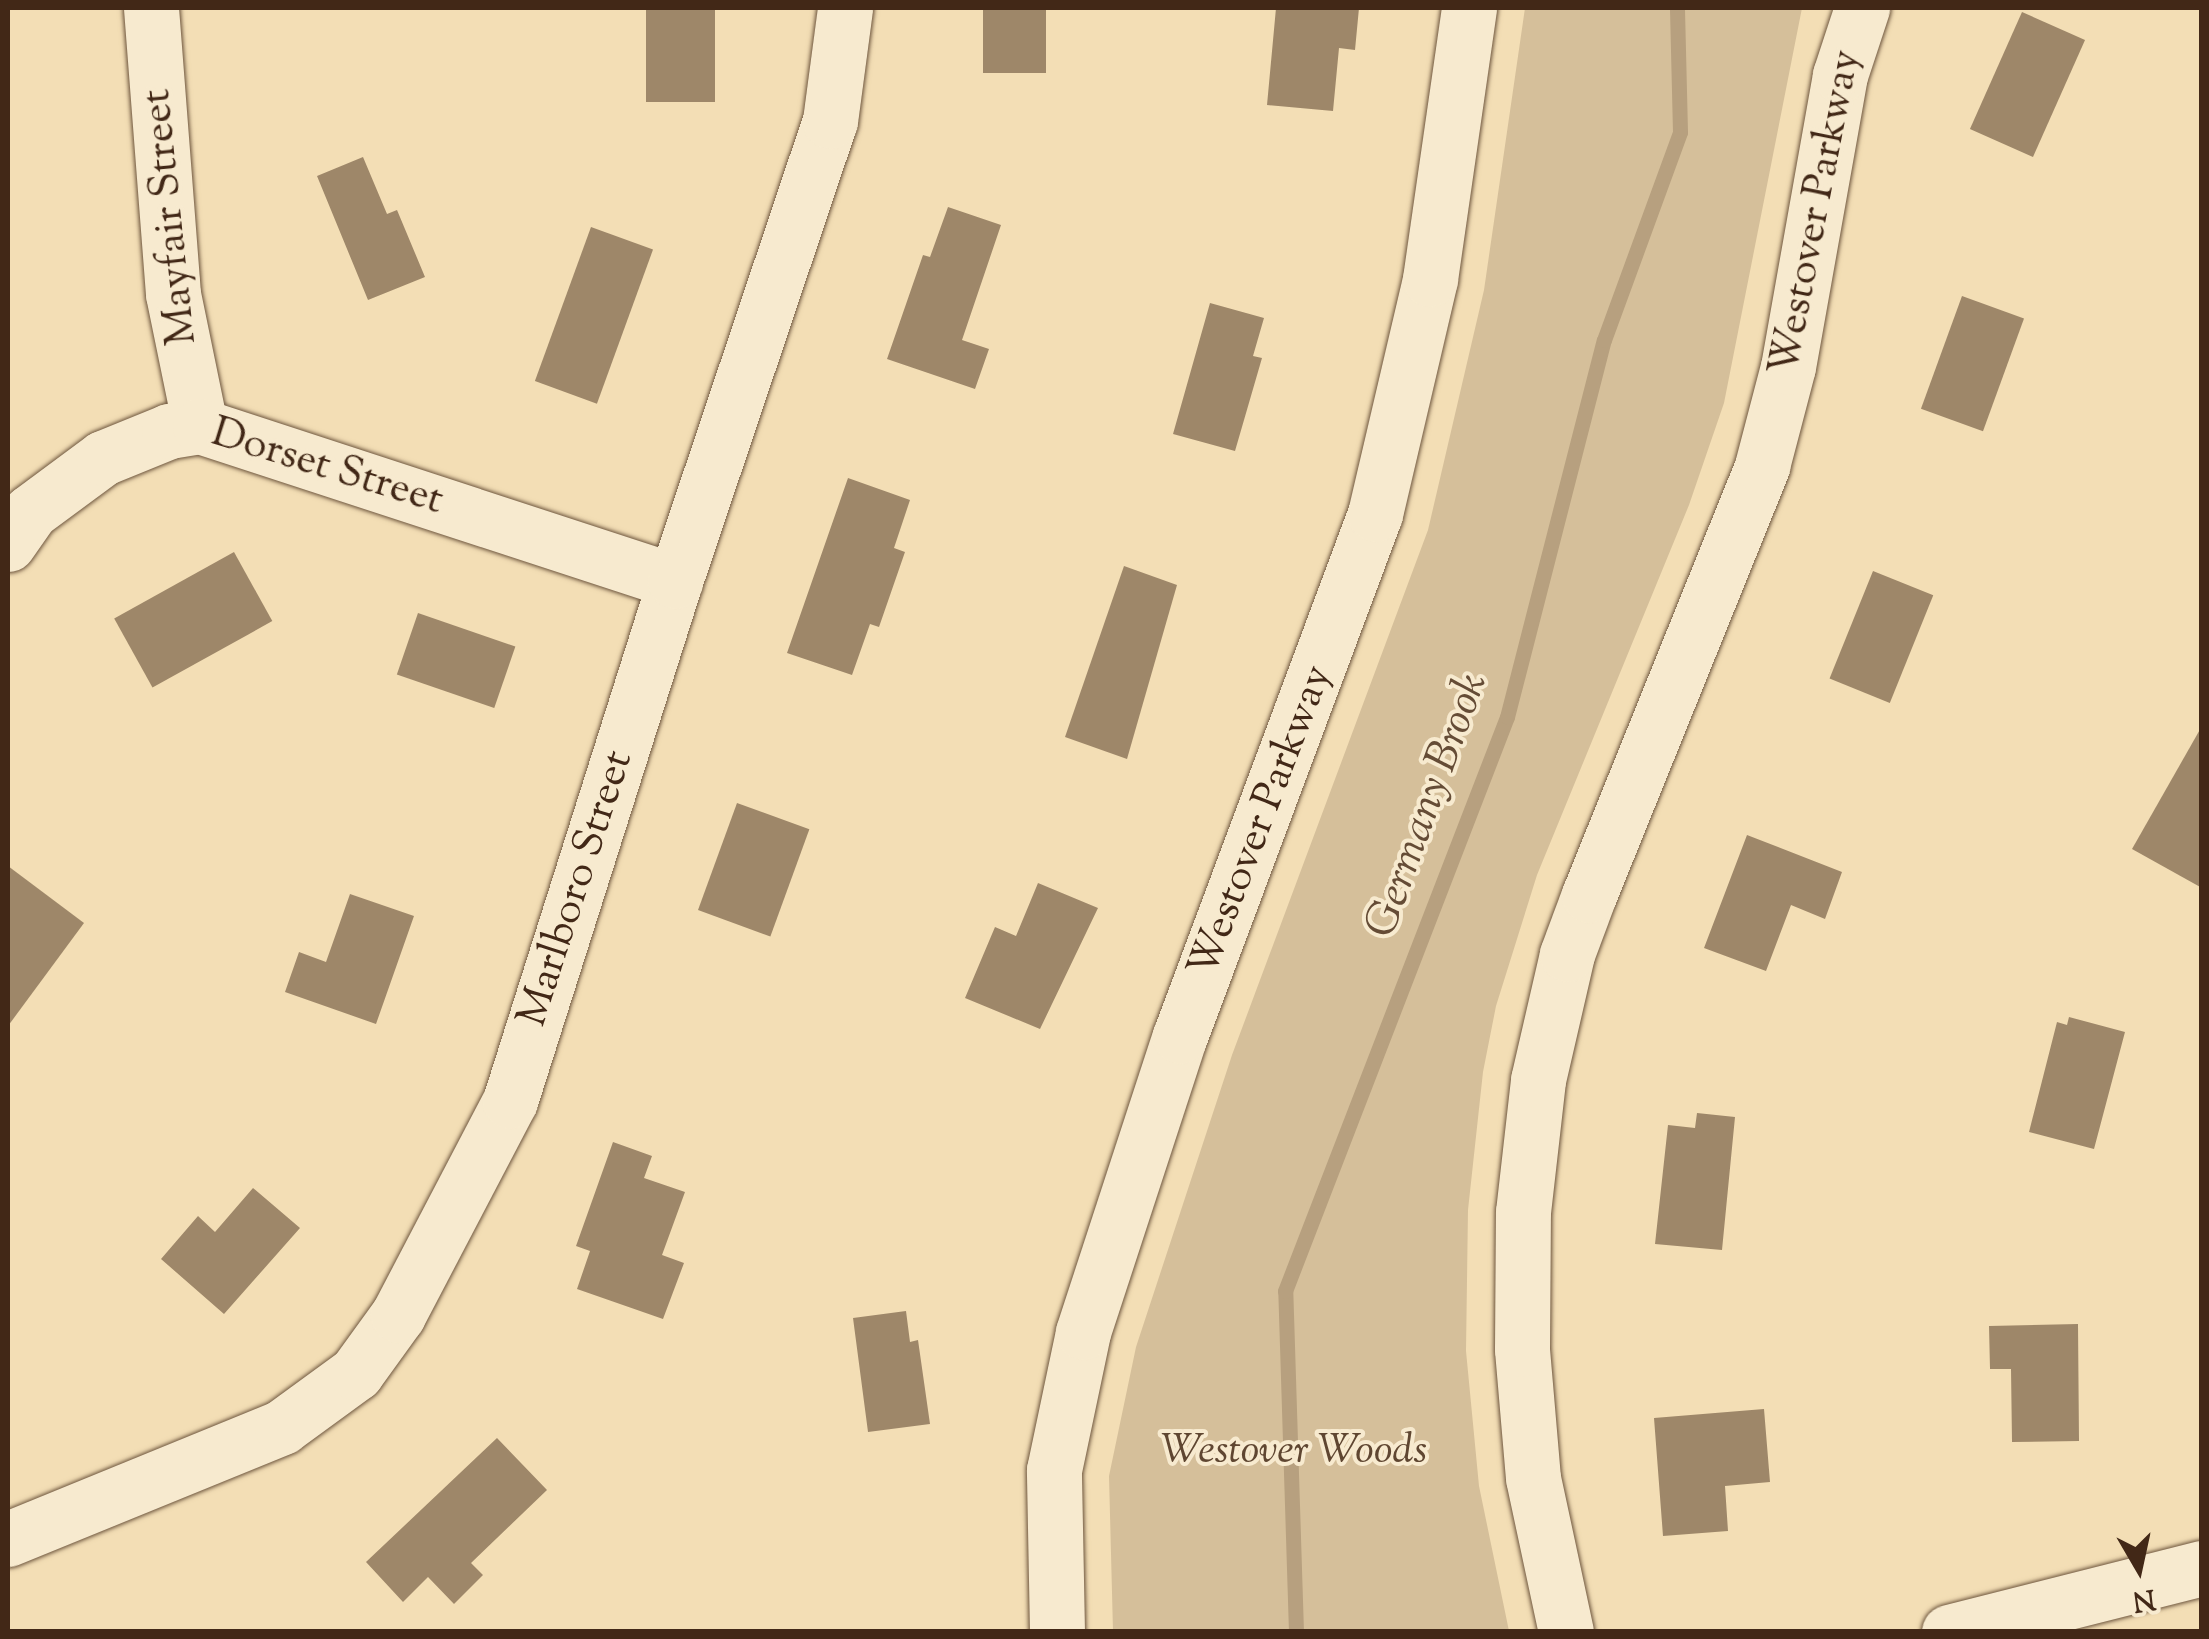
<!DOCTYPE html>
<html>
<head>
<meta charset="utf-8">
<style>
	body { margin:0 }
	#map { position:relative; width:2209px; height:1639px; overflow:hidden; background:#f3deb5; font-family:"Sorts Mill Goudy",serif }
	div>[style] { position:absolute }
	.green>* { inset:0; background:#d5bf9a }
	.stream>* { height:15px; margin:-7.5px; padding:0 7.5px; transform-origin:7.5px; border-radius:7.5px; background:#b7a07f }
	.building>* { inset:0; background:#9e8769; transform-origin:0 0 }
	.roads { filter:drop-shadow(0 0 2px #6e563e) drop-shadow(0 0 2px #6e563e) }
	.minor>* { height:55px; margin:-27.5px; padding:0 27.5px; transform-origin:27.5px; border-radius:27.5px; background:#f7eacf }
	.tertiary>* { height:55px; margin:-27.5px; padding:0 27.5px; transform-origin:27.5px; border-radius:27.5px; background:#f7eacf }
	span { translate:-50% -50%; white-space:nowrap; text-align:center; line-height:1.15; -webkit-text-stroke:8px #f7eacf; paint-order:stroke }
	.street-label { font-size:42px; color:#422817 }
	.park-label { font-size:42px; color:#5f4631; font-style:italic }
	.water-label { font-size:45px; color:#654c36; font-style:italic }
	.frame { position:absolute; inset:0; border:10px solid #422817; pointer-events:none }
	.north { position:absolute; left:2089px; top:1519px; width:100px; height:100px; -webkit-text-stroke:8px #f7eacf; paint-order:stroke; rotate:171deg; font-size:28px; font-weight:700; line-height:40px; text-align:center; color:#422817 }
	.north::after { content:''; display:block; margin:auto; width:35px; height:45px; background:#422817; clip-path:polygon(50% 0,100% 100%,50% 72%,0 100%) }
</style>
</head>
<body>
<div id="map">
	<div class="green">
		<i style="clip-path:polygon(1525px 8px,1802px 8px,1724px 403px,1689px 505px,1537px 875px,1496px 1006px,1483px 1072px,1468px 1210px,1466px 1351px,1479px 1486px,1509px 1631px,1113px 1631px,1109px 1476px,1136px 1347px,1232px 1055px,1428px 530px,1484px 290px)"></i>
	</div>
	<div class="stream">
		<i style="left:1296px;top:1632px;width:341px;rotate:-91.8deg"></i>
		<i style="left:1285px;top:1291px;width:615px;rotate:-68.86deg"></i>
		<i style="left:1507px;top:717px;width:389px;rotate:-75.6deg"></i>
		<i style="left:1604px;top:340px;width:221px;rotate:-69.9deg"></i>
		<i style="left:1680px;top:132px;width:124px;rotate:-91.4deg"></i>
	</div>
	<div class="building">
		<i style="left:646px;top:8px;width:69px;height:94px"></i>
		<i style="left:983px;top:8px;width:63px;height:65px"></i>
		<i style="clip-path:polygon(1276px 8px,1359px 8px,1355px 50px,1339px 48px,1333px 111px,1267px 105px)"></i>
		<i style="left:2022px;top:12px;width:69px;height:128px;rotate:24deg"></i>
		<i style="clip-path:polygon(363px 157px,387px 214px,397px 210px,425px 277px,368px 300px,317px 176px)"></i>
		<i style="clip-path:polygon(948px 207px,1001px 225px,962px 340px,989px 349px,975px 389px,887px 359px,923px 255px,930px 257px)"></i>
		<i style="left:591px;top:227px;width:66px;height:164px;rotate:20deg"></i>
		<i style="left:1962px;top:296px;width:66px;height:120px;rotate:20deg"></i>
		<i style="clip-path:polygon(1210px 303px,1264px 318px,1253px 356px,1262px 358px,1235px 451px,1173px 434px)"></i>
		<i style="clip-path:polygon(848px 478px,910px 500px,894px 548px,905px 552px,879px 627px,870px 624px,852px 675px,787px 653px)"></i>
		<i style="left:234px;top:552px;width:79px;height:137px;rotate:61deg"></i>
		<i style="clip-path:polygon(1124px 566px,1177px 585px,1127px 759px,1065px 737px)"></i>
		<i style="left:1873px;top:571px;width:65px;height:116px;rotate:22deg"></i>
		<i style="left:418px;top:613px;width:103px;height:65px;rotate:19deg"></i>
		<i style="clip-path:polygon(2202px 726px,2202px 888px,2132px 849px)"></i>
		<i style="left:737px;top:803px;width:77px;height:114px;rotate:20deg"></i>
		<i style="clip-path:polygon(1747px 835px,1842px 872px,1825px 919px,1791px 905px,1766px 971px,1704px 948px)"></i>
		<i style="clip-path:polygon(8px 866px,84px 923px,8px 1026px)"></i>
		<i style="clip-path:polygon(1038px 883px,1098px 908px,1040px 1029px,965px 998px,995px 927px,1016px 936px)"></i>
		<i style="clip-path:polygon(350px 894px,414px 916px,376px 1024px,285px 992px,299px 952px,326px 962px)"></i>
		<i style="clip-path:polygon(2069px 1017px,2125px 1032px,2094px 1149px,2029px 1132px,2057px 1022px,2067px 1025px)"></i>
		<i style="clip-path:polygon(1697px 1113px,1735px 1117px,1722px 1250px,1655px 1244px,1668px 1125px,1695px 1128px)"></i>
		<i style="clip-path:polygon(613px 1142px,652px 1156px,644px 1178px,685px 1192px,662px 1255px,684px 1263px,663px 1319px,577px 1289px,590px 1251px,576px 1246px)"></i>
		<i style="clip-path:polygon(253px 1188px,300px 1228px,224px 1314px,161px 1259px,198px 1216px,215px 1232px)"></i>
		<i style="clip-path:polygon(906px 1311px,910px 1342px,918px 1340px,930px 1424px,868px 1432px,853px 1318px)"></i>
		<i style="clip-path:polygon(2078px 1324px,2079px 1441px,2012px 1442px,2011px 1369px,1990px 1369px,1989px 1326px)"></i>
		<i style="clip-path:polygon(1764px 1409px,1770px 1482px,1725px 1486px,1728px 1531px,1663px 1536px,1654px 1418px)"></i>
		<i style="clip-path:polygon(497px 1438px,547px 1490px,471px 1563px,483px 1575px,454px 1604px,428px 1577px,403px 1602px,366px 1562px)"></i>
	</div>
	<div class="roads">
		<div class="minor">
			<i style="left:151px;top:8px;width:287px;rotate:85.6deg"></i>
			<i style="left:173px;top:294px;width:135px;rotate:78.4deg"></i>
			<i style="left:8px;top:544px;width:39px;rotate:-55deg"></i>
			<i style="left:30px;top:512px;width:91px;rotate:-36.5deg"></i>
			<i style="left:103px;top:458px;width:71px;rotate:-22.2deg"></i>
			<i style="left:169px;top:431px;width:31px;rotate:-9deg"></i>
			<i style="left:200px;top:426px;width:500px;rotate:18.1deg"></i>
			<i style="left:8px;top:1539px;width:296px;rotate:-22.2deg"></i>
			<i style="left:282px;top:1427px;width:92px;rotate:-36.1deg"></i>
			<i style="left:356px;top:1373px;width:72px;rotate:-54.1deg"></i>
			<i style="left:398px;top:1315px;width:242px;rotate:-62.4deg"></i>
			<i style="left:510px;top:1101px;width:546px;rotate:-72.4deg"></i>
			<i style="left:675px;top:581px;width:485px;rotate:-71.4deg"></i>
			<i style="left:830px;top:121px;width:114px;rotate:-82.4deg"></i>
			<i style="left:1949px;top:1632px;width:261px;rotate:-14.2deg"></i>
		</div>
		<div class="tertiary">
			<i style="left:1057px;top:1632px;width:162px;rotate:-91.1deg"></i>
			<i style="left:1054px;top:1470px;width:141px;rotate:-78.1deg"></i>
			<i style="left:1083px;top:1332px;width:311px;rotate:-71.9deg"></i>
			<i style="left:1180px;top:1036px;width:557px;rotate:-69.52deg"></i>
			<i style="left:1375px;top:514px;width:241px;rotate:-76.8deg"></i>
			<i style="left:1430px;top:279px;width:274px;rotate:-81.8deg"></i>
			<i style="left:1566px;top:1632px;width:157px;rotate:-102.1deg"></i>
			<i style="left:1533px;top:1478px;width:129px;rotate:-94.9deg"></i>
			<i style="left:1522px;top:1349px;width:137px;rotate:-89.6deg"></i>
			<i style="left:1523px;top:1212px;width:133px;rotate:-83.5deg"></i>
			<i style="left:1538px;top:1080px;width:129px;rotate:-77deg"></i>
			<i style="left:1567px;top:954px;width:63px;rotate:-69.6deg"></i>
			<i style="left:1589px;top:895px;width:463px;rotate:-68deg"></i>
			<i style="left:1762px;top:466px;width:102px;rotate:-75.3deg"></i>
			<i style="left:1788px;top:367px;width:297px;rotate:-79.9deg"></i>
			<i style="left:1840px;top:75px;width:71px;rotate:-71.8deg"></i>
		</div>
	</div>
	<div class="street-label">
		<span style="left:1817px;top:213px;rotate:-79deg">Westover Parkway</span>
		<span style="left:171px;top:217px;rotate:-96deg">Mayfair Street</span>
		<span style="left:327px;top:468px;rotate:17deg">Dorset Street</span>
		<span style="left:1262px;top:822px;rotate:-69deg">Westover Parkway</span>
		<span style="left:577px;top:889px;rotate:-72deg">Marlboro Street</span>
	</div>
	<div class="park-label">
		<span style="left:1294px;top:1452px">Westover Woods</span>
	</div>
	<div class="water-label">
		<span style="left:1429px;top:806px;rotate:-70deg">Germany Brook</span>
	</div>
	<div class="frame"></div>
	<div class="north">N</div>
</div>
</body>
</html>
